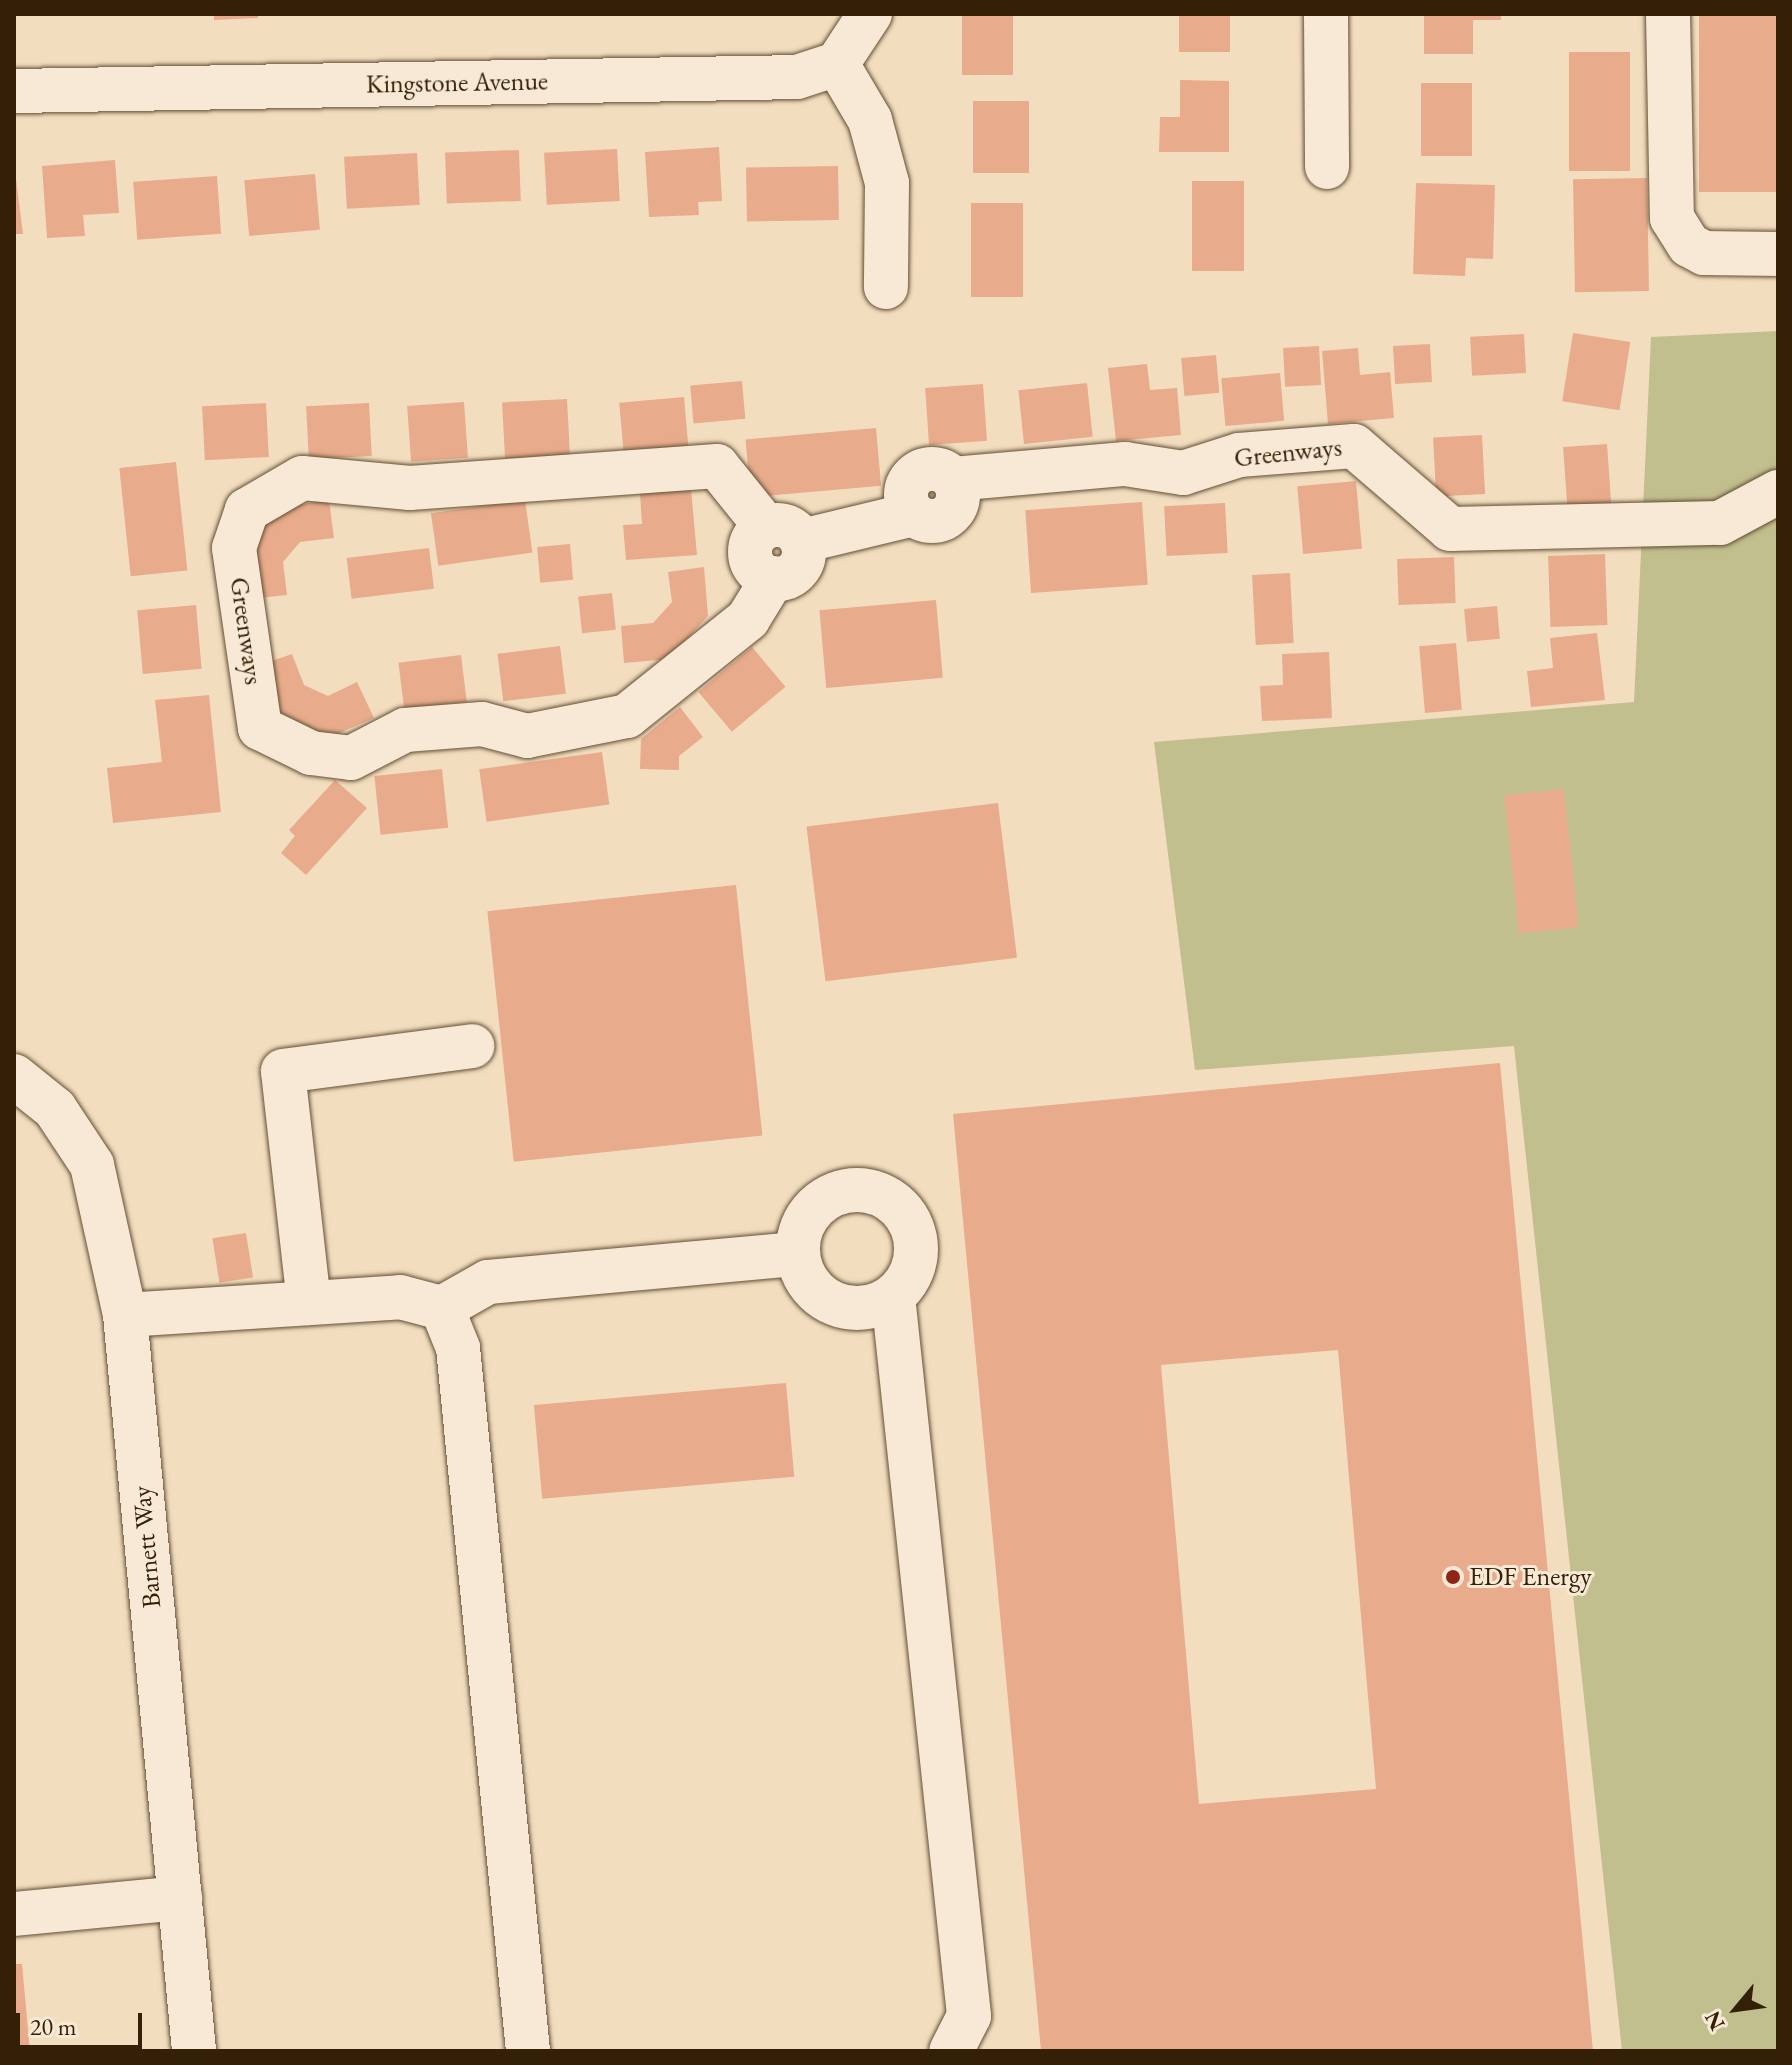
<!DOCTYPE html>
<html>
<head>
<meta charset="utf-8">
<style>
	body { margin:0 }
	#map { position:relative; width:1792px; height:2065px; overflow:hidden; background:#f3ddbf; font-family:"EB Garamond",serif }
	div>[style] { position:absolute }
	.green>* { inset:0; background:#c2bf8e }
	.building>* { inset:0; background:#e8ac8c; transform-origin:0 0 }
	.roads { filter:drop-shadow(0 0 2px #634f35) drop-shadow(0 0 2px #634f35) }
	.minor>* { height:44px; margin:-22px; padding:0 22px; transform-origin:22px; border-radius:22px; background:#f7e9d5 }
	.minor>.ring { margin:-22px; padding:0; box-sizing:content-box; background:none; border:44px solid #f7e9d5; border-radius:50% }
	.dots>* { width:22px; height:22px; translate:-50% -50%; box-sizing:border-box; border:4px solid #f7e9d5; border-radius:50% }
	span { translate:-50% -50%; white-space:nowrap; text-align:center; line-height:1.15; -webkit-text-stroke:6px #f7e9d5; paint-order:stroke }
	.street-label { font-size:26px; color:#332007 }
	.poi-label { font-size:26px; color:#332007 }
	.left { translate:0 -50%; text-align:left }
	.frame { position:absolute; inset:0; border:16px solid #332007; pointer-events:none }
	.north { position:absolute; left:1696px; top:1969px; width:80px; height:80px; -webkit-text-stroke:6px #f7e9d5; paint-order:stroke; rotate:241deg; font-size:22px; font-weight:700; line-height:32px; text-align:center; color:#332007 }
	.north::after { content:''; display:block; margin:auto; width:28px; height:36px; background:#332007; clip-path:polygon(50% 0,100% 100%,50% 72%,0 100%) }
	.scale { position:absolute; left:16px; top:2013px; width:126px; height:36px; box-sizing:border-box; border:4px solid #332007; border-top:0; padding-left:10px; font-size:24px; line-height:28px; white-space:nowrap; color:#332007; -webkit-text-stroke:6px #f7e9d5; paint-order:stroke }
</style>
</head>
<body>
<div id="map">
	<div class="green">
		<i style="clip-path:polygon(1778px 331px,1778px 2051px,1622px 2051px,1514px 1046px,1195px 1070px,1154px 742px,1634px 702px,1651px 337px)"></i>
	</div>
	<div class="building">
		<i style="clip-path:polygon(214px 14px,258px 14px,258px 18px,214px 20px)"></i>
		<i style="left:962px;top:14px;width:51px;height:61px"></i>
		<i style="left:1179px;top:14px;width:51px;height:38px"></i>
		<i style="clip-path:polygon(1424px 14px,1501px 14px,1501px 20px,1473px 20px,1473px 54px,1424px 54px)"></i>
		<i style="left:1699px;top:14px;width:79px;height:178px"></i>
		<i style="left:1569px;top:52px;width:61px;height:119px"></i>
		<i style="clip-path:polygon(1180px 80px,1229px 81px,1229px 152px,1159px 152px,1160px 117px,1180px 117px)"></i>
		<i style="left:1421px;top:83px;width:51px;height:73px"></i>
		<i style="left:1029px;top:101px;width:72px;height:56px;rotate:90deg"></i>
		<i style="clip-path:polygon(719px 147px,722px 201px,698px 202px,699px 215px,649px 217px,645px 152px)"></i>
		<i style="left:617px;top:149px;width:52px;height:73px;rotate:87deg"></i>
		<i style="left:519px;top:150px;width:51px;height:74px;rotate:88deg"></i>
		<i style="left:417px;top:153px;width:52px;height:73px;rotate:87deg"></i>
		<i style="clip-path:polygon(115px 160px,119px 213px,83px 215px,85px 236px,47px 238px,42px 166px)"></i>
		<i style="clip-path:polygon(14px 163px,23px 234px,14px 234px)"></i>
		<i style="left:838px;top:166px;width:54px;height:92px;rotate:89deg"></i>
		<i style="left:315px;top:174px;width:56px;height:71px;rotate:85deg"></i>
		<i style="left:217px;top:176px;width:58px;height:84px;rotate:86deg"></i>
		<i style="left:1647px;top:178px;width:113px;height:74px;rotate:89deg"></i>
		<i style="left:1192px;top:181px;width:52px;height:90px"></i>
		<i style="clip-path:polygon(1416px 183px,1495px 185px,1493px 259px,1466px 258px,1465px 276px,1413px 274px)"></i>
		<i style="left:971px;top:203px;width:52px;height:94px"></i>
		<i style="left:1573px;top:333px;width:58px;height:69px;rotate:9deg"></i>
		<i style="left:1524px;top:334px;width:39px;height:54px;rotate:87deg"></i>
		<i style="left:1430px;top:344px;width:38px;height:37px;rotate:87deg"></i>
		<i style="left:1319px;top:346px;width:39px;height:36px;rotate:87deg"></i>
		<i style="clip-path:polygon(1358px 348px,1360px 375px,1390px 372px,1394px 418px,1328px 424px,1322px 351px)"></i>
		<i style="left:1216px;top:355px;width:38px;height:35px;rotate:85deg"></i>
		<i style="clip-path:polygon(1147px 364px,1150px 390px,1177px 388px,1181px 435px,1116px 441px,1108px 368px)"></i>
		<i style="left:1280px;top:373px;width:48px;height:59px;rotate:85deg"></i>
		<i style="left:742px;top:381px;width:38px;height:52px;rotate:85deg"></i>
		<i style="left:1087px;top:383px;width:54px;height:69px;rotate:84deg"></i>
		<i style="left:983px;top:384px;width:57px;height:58px;rotate:86deg"></i>
		<i style="left:684px;top:397px;width:56px;height:65px;rotate:85deg"></i>
		<i style="left:567px;top:399px;width:56px;height:65px;rotate:87deg"></i>
		<i style="left:464px;top:402px;width:56px;height:57px;rotate:86deg"></i>
		<i style="left:266px;top:403px;width:54px;height:64px;rotate:87deg"></i>
		<i style="left:369px;top:403px;width:53px;height:63px;rotate:87deg"></i>
		<i style="left:876px;top:428px;width:58px;height:131px;rotate:85deg"></i>
		<i style="left:1482px;top:435px;width:59px;height:49px;rotate:87deg"></i>
		<i style="left:1607px;top:444px;width:60px;height:44px;rotate:86deg"></i>
		<i style="left:176px;top:462px;width:109px;height:57px;rotate:84deg"></i>
		<i style="left:1356px;top:481px;width:68px;height:59px;rotate:85deg"></i>
		<i style="clip-path:polygon(691px 489px,697px 555px,626px 560px,623px 525px,642px 524px,640px 493px)"></i>
		<i style="clip-path:polygon(329px 500px,334px 538px,300px 542px,283px 562px,287px 595px,249px 599px,244px 551px,281px 507px)"></i>
		<i style="left:525px;top:500px;width:53px;height:95px;rotate:82deg"></i>
		<i style="left:1142px;top:502px;width:83px;height:117px;rotate:86deg"></i>
		<i style="left:1225px;top:503px;width:50px;height:61px;rotate:87deg"></i>
		<i style="left:570px;top:544px;width:36px;height:33px;rotate:85deg"></i>
		<i style="left:429px;top:548px;width:41px;height:83px;rotate:83deg"></i>
		<i style="left:1605px;top:554px;width:71px;height:57px;rotate:88deg"></i>
		<i style="left:1454px;top:557px;width:46px;height:57px;rotate:88deg"></i>
		<i style="clip-path:polygon(704px 567px,708px 616px,669px 659px,624px 663px,621px 626px,653px 623px,672px 602px,668px 572px)"></i>
		<i style="left:1290px;top:573px;width:70px;height:38px;rotate:87deg"></i>
		<i style="left:612px;top:593px;width:37px;height:34px;rotate:84deg"></i>
		<i style="left:936px;top:600px;width:78px;height:117px;rotate:85deg"></i>
		<i style="left:196px;top:605px;width:64px;height:59px;rotate:85deg"></i>
		<i style="left:1497px;top:606px;width:33px;height:33px;rotate:85deg"></i>
		<i style="clip-path:polygon(1597px 633px,1605px 700px,1531px 707px,1527px 671px,1553px 668px,1550px 638px)"></i>
		<i style="left:1456px;top:643px;width:67px;height:37px;rotate:85deg"></i>
		<i style="left:560px;top:646px;width:48px;height:63px;rotate:83deg"></i>
		<i style="left:752px;top:647px;width:52px;height:70px;rotate:50deg"></i>
		<i style="clip-path:polygon(1329px 652px,1332px 718px,1262px 721px,1260px 686px,1283px 685px,1282px 654px)"></i>
		<i style="clip-path:polygon(292px 654px,304px 685px,328px 696px,357px 682px,374px 718px,330px 737px,275px 712px,257px 666px)"></i>
		<i style="left:461px;top:655px;width:47px;height:63px;rotate:83deg"></i>
		<i style="clip-path:polygon(209px 695px,221px 812px,113px 823px,107px 768px,162px 762px,155px 700px)"></i>
		<i style="clip-path:polygon(680px 707px,703px 737px,679px 756px,679px 770px,640px 769px,641px 739px)"></i>
		<i style="left:602px;top:752px;width:53px;height:124px;rotate:82deg"></i>
		<i style="left:442px;top:769px;width:59px;height:68px;rotate:84deg"></i>
		<i style="clip-path:polygon(335px 780px,367px 808px,306px 875px,281px 853px,295px 836px,289px 830px)"></i>
		<i style="left:1564px;top:789px;width:139px;height:60px;rotate:84deg"></i>
		<i style="left:998px;top:803px;width:156px;height:193px;rotate:83deg"></i>
		<i style="left:736px;top:885px;width:252px;height:250px;rotate:84deg"></i>
		<i style="clip-path:polygon(evenodd,1500px 1063px,1593px 2051px,1041px 2051px,953px 1114px,1500px 1063px,1338px 1350px,1376px 1789px,1199px 1804px,1161px 1365px,1338px 1350px)"></i>
		<i style="left:246px;top:1233px;width:45px;height:34px;rotate:81deg"></i>
		<i style="left:786px;top:1383px;width:94px;height:253px;rotate:85deg"></i>
		<i style="clip-path:polygon(14px 1964px,22px 1964px,30px 2051px,14px 2051px)"></i>
	</div>
	<div class="roads">
		<div class="minor">
			<i style="left:1326px;top:14px;width:153px;rotate:89.6deg"></i>
			<i style="left:1668px;top:14px;width:204px;rotate:88.9deg"></i>
			<i style="left:1672px;top:218px;width:32px;rotate:58deg"></i>
			<i style="left:1689px;top:245px;width:17px;rotate:28deg"></i>
			<i style="left:1704px;top:253px;width:74px;rotate:0.8deg"></i>
			<i style="left:837px;top:64px;width:65px;rotate:59.5deg"></i>
			<i style="left:870px;top:120px;width:65px;rotate:74.9deg"></i>
			<i style="left:887px;top:183px;width:104px;rotate:90.6deg"></i>
			<i style="left:14px;top:91px;width:783px;rotate:-1.02deg"></i>
			<i style="left:797px;top:77px;width:42px;rotate:-18deg"></i>
			<i style="left:837px;top:64px;width:60px;rotate:-56.6deg"></i>
			<i class="ring" style="left:906px;top:469px;width:8px;height:8px"></i>
			<i style="left:953px;top:479px;width:173px;rotate:-5deg"></i>
			<i style="left:1125px;top:464px;width:59px;rotate:8.8deg"></i>
			<i style="left:1183px;top:473px;width:59px;rotate:-17.8deg"></i>
			<i style="left:1239px;top:455px;width:115px;rotate:-4.5deg"></i>
			<i style="left:1354px;top:446px;width:127px;rotate:40.8deg"></i>
			<i style="left:1450px;top:529px;width:270px;rotate:-1.3deg"></i>
			<i style="left:1720px;top:523px;width:66px;rotate:-28.1deg"></i>
			<i class="ring" style="left:750px;top:525px;width:10px;height:10px"></i>
			<i style="left:766px;top:527px;width:78px;rotate:-128.8deg"></i>
			<i style="left:717px;top:466px;width:308px;rotate:175.9deg"></i>
			<i style="left:410px;top:488px;width:108px;rotate:-174.7deg"></i>
			<i style="left:302px;top:478px;width:64px;rotate:149.8deg"></i>
			<i style="left:247px;top:510px;width:40px;rotate:108.9deg"></i>
			<i style="left:234px;top:548px;width:182px;rotate:81.8deg"></i>
			<i style="left:260px;top:728px;width:57px;rotate:26.1deg"></i>
			<i style="left:311px;top:753px;width:40px;rotate:7.1deg"></i>
			<i style="left:351px;top:758px;width:61px;rotate:-27.4deg"></i>
			<i style="left:405px;top:730px;width:77px;rotate:-4.5deg"></i>
			<i style="left:482px;top:724px;width:47px;rotate:14.9deg"></i>
			<i style="left:527px;top:736px;width:102px;rotate:-11.3deg"></i>
			<i style="left:627px;top:716px;width:155px;rotate:-38.7deg"></i>
			<i style="left:748px;top:619px;width:48px;rotate:-58.6deg"></i>
			<i style="left:802px;top:541px;width:115px;rotate:-13.6deg"></i>
			<i style="left:14px;top:1076px;width:53px;rotate:38.8deg"></i>
			<i style="left:55px;top:1109px;width:67px;rotate:56.5deg"></i>
			<i style="left:92px;top:1165px;width:154px;rotate:77.6deg"></i>
			<i style="left:125px;top:1315px;width:739px;rotate:84.64deg"></i>
			<i class="ring" style="left:798px;top:1190px;width:74px;height:74px"></i>
			<i style="left:893px;top:1296px;width:724px;rotate:83.97deg"></i>
			<i style="left:969px;top:2016px;width:39px;rotate:117deg"></i>
			<i style="left:309px;top:1303px;width:233px;rotate:-96.4deg"></i>
			<i style="left:283px;top:1071px;width:191px;rotate:-7.5deg"></i>
			<i style="left:442px;top:1308px;width:53px;rotate:-29.5deg"></i>
			<i style="left:488px;top:1282px;width:310px;rotate:-5.2deg"></i>
			<i style="left:125px;top:1315px;width:276px;rotate:-3.7deg"></i>
			<i style="left:400px;top:1297px;width:43px;rotate:14.7deg"></i>
			<i style="left:442px;top:1308px;width:43px;rotate:68.2deg"></i>
			<i style="left:458px;top:1348px;width:706px;rotate:84.31deg"></i>
			<i style="left:14px;top:1914px;width:167px;rotate:-5.5deg"></i>
		</div>
	</div>
	<div class="dots">
		<i style="left:1453px;top:1577px;background:#8f2418"></i>
	</div>
	<div class="street-label">
		<span style="left:457px;top:83px;rotate:-1deg">Kingstone Avenue</span>
		<span style="left:1288px;top:453px;rotate:-6deg">Greenways</span>
		<span style="left:246px;top:631px;rotate:82deg">Greenways</span>
		<span style="left:147px;top:1547px;rotate:-95deg">Barnett Way</span>
	</div>
	<div class="poi-label">
		<span class="left" style="left:1469px;top:1577px">EDF Energy</span>
	</div>
	<div class="frame"></div>
	<div class="north">N</div>
	<div class="scale">20 m</div>
</div>
</body>
</html>
